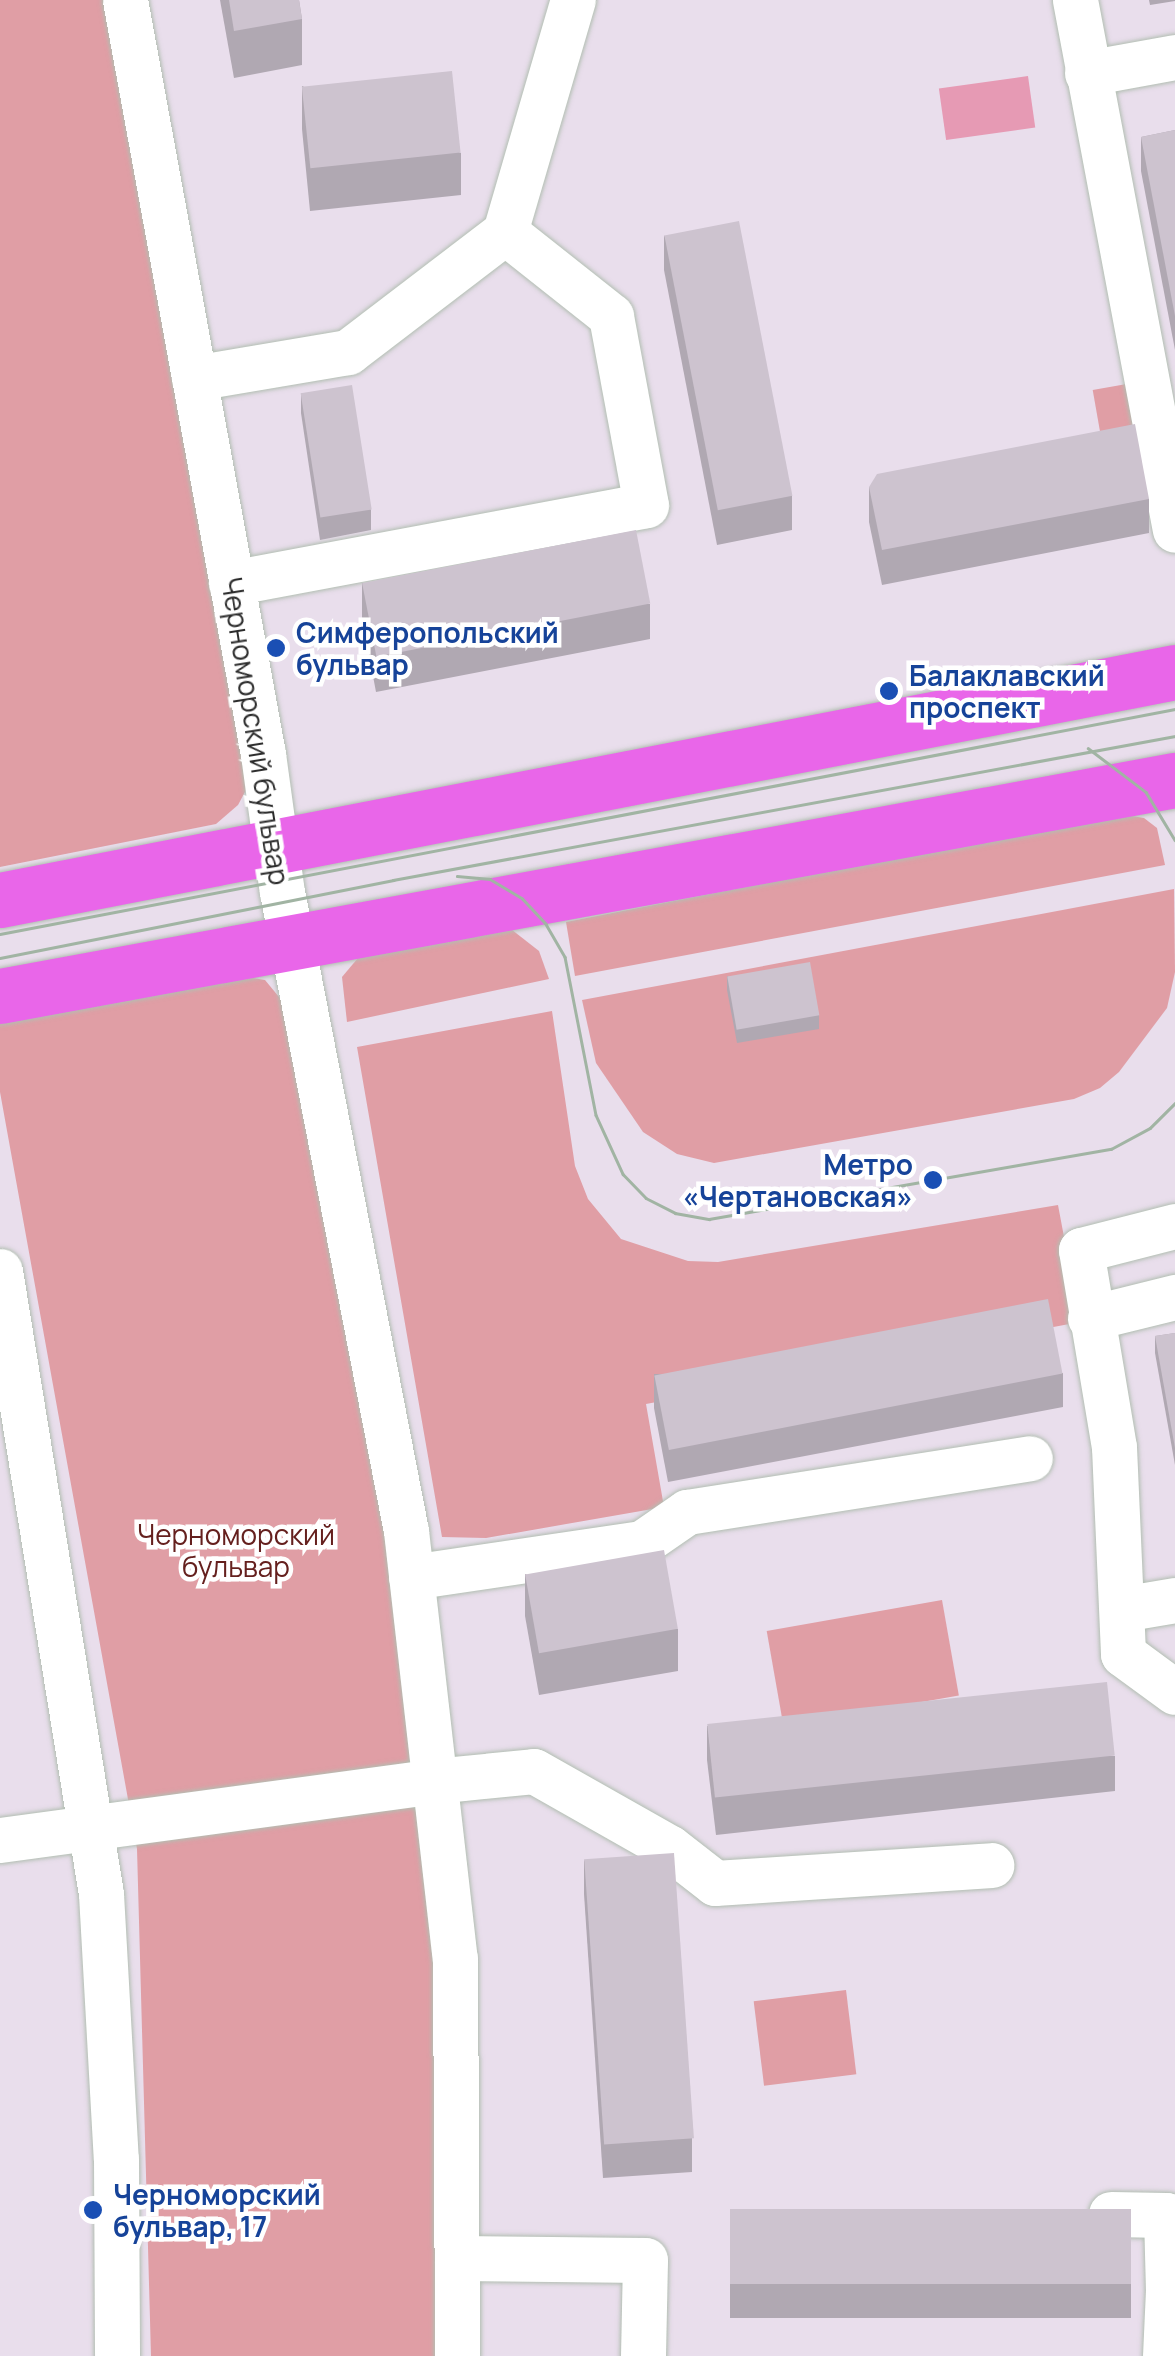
<!DOCTYPE html>
<html>
<head>
<meta charset="utf-8">
<style>
	body { margin:0 }
	#map { position:relative; width:1175px; height:2356px; overflow:hidden; background:#e9deec; font-family:Manrope,sans-serif }
	div>[style] { position:absolute }
	.green>* { inset:0; background:#e09ea5; transform-origin:0 0 }
	.pitch>* { inset:0; background:#e69ab4; transform-origin:0 0 }
	.roads { filter:drop-shadow(0 0 2px #b2beb2) drop-shadow(0 0 2px #b2beb2) }
	.minor>* { height:45px; margin:-22.5px; padding:0 22.5px; transform-origin:22.5px; border-radius:22.5px; background:#fff }
	.major>* { height:55px; margin:-27.5px; padding:0 27.5px; transform-origin:27.5px; border-radius:27.5px; background:#e966e9 }
	.tram>* { height:2.5px; margin:-1.25px; padding:0 1.25px; transform-origin:1.25px; border-radius:1.25px; background:#a1b4a3 }
	.wall>* { inset:0; background:#b0a8b2; transform-origin:0 0 }
	.building>* { inset:0; background:#cdc3cf; transform-origin:0 0 }
	.dots>* { width:28px; height:28px; translate:-50% -50%; box-sizing:border-box; border:5px solid #fff; border-radius:50% }
	span { translate:-50% -50%; white-space:nowrap; text-align:center; line-height:1.15; -webkit-text-stroke:9px #fff; paint-order:stroke }
	.transit-label { font-size:28px; color:#164399; font-weight:700 }
	.left { translate:0 -50%; text-align:left }
	.right { translate:-100% -50%; text-align:right }
	.street-label { font-size:28px; color:#2b2b2b }
	.park-label { font-size:28px; color:#65201e }
</style>
</head>
<body>
<div id="map">
	<div class="green">
		<i style="clip-path:polygon(0 0,112px 0,255px 773px,238px 805px,216px 824px,0 867px)"></i>
		<i style="left:1138px;top:382px;width:48px;height:46px;rotate:80deg"></i>
		<i style="clip-path:polygon(1120px 814px,1144px 818px,1157px 828px,1165px 865px,575px 976px,566px 922px)"></i>
		<i style="clip-path:polygon(1174px 889px,1175px 972px,1167px 1008px,1119px 1072px,1100px 1088px,1074px 1099px,714px 1163px,677px 1154px,643px 1132px,596px 1063px,582px 1000px)"></i>
		<i style="clip-path:polygon(507px 926px,539px 951px,549px 979px,347px 1022px,342px 977px,363px 952px)"></i>
		<i style="clip-path:polygon(227px 974px,265px 980px,284px 1003px,386px 1535px,435px 1962px,436px 2356px,151px 2356px,137px 1849px,0 1092px,0 1014px)"></i>
		<i style="clip-path:polygon(552px 1011px,575px 1166px,588px 1199px,621px 1239px,688px 1261px,718px 1262px,1058px 1205px,1080px 1322px,646px 1404px,664px 1507px,486px 1538px,442px 1537px,357px 1047px)"></i>
		<i style="left:942px;top:1600px;width:97px;height:178px;rotate:80deg"></i>
		<i style="left:846px;top:1990px;width:85px;height:93px;rotate:83deg"></i>
	</div>
	<div class="pitch">
		<i style="left:1028px;top:76px;width:52px;height:90px;rotate:82deg"></i>
	</div>
	<div class="roads">
		<div class="minor">
			<i style="left:125px;top:0;width:767px;rotate:79.63deg"></i>
			<i style="left:263px;top:754px;width:139px;rotate:82.2deg"></i>
			<i style="left:282px;top:892px;width:651px;rotate:79.02deg"></i>
			<i style="left:406px;top:1531px;width:430px;rotate:83.5deg"></i>
			<i style="left:455px;top:1958px;width:398px;rotate:89.7deg"></i>
			<i style="left:1075px;top:0;width:539px;rotate:79.32deg"></i>
			<i style="left:1087px;top:73px;width:89px;rotate:-10.3deg"></i>
			<i style="left:194px;top:378px;width:156px;rotate:-9.6deg"></i>
			<i style="left:348px;top:352px;width:198px;rotate:-37.4deg"></i>
			<i style="left:505px;top:232px;width:242px;rotate:-73.7deg"></i>
			<i style="left:231px;top:583px;width:422px;rotate:-10.6deg"></i>
			<i style="left:646px;top:505px;width:192px;rotate:-100.5deg"></i>
			<i style="left:611px;top:316px;width:135px;rotate:-141.6deg"></i>
			<i style="left:1175px;top:1226px;width:97px;rotate:165.7deg"></i>
			<i style="left:1081px;top:1250px;width:200px;rotate:80.5deg"></i>
			<i style="left:1114px;top:1447px;width:207px;rotate:87.5deg"></i>
			<i style="left:1123px;top:1654px;width:64px;rotate:36.2deg"></i>
			<i style="left:0;top:1271px;width:631px;rotate:80.79deg"></i>
			<i style="left:101px;top:1894px;width:265px;rotate:86.8deg"></i>
			<i style="left:116px;top:2159px;width:197px;rotate:89.7deg"></i>
			<i style="left:1090px;top:1318px;width:88px;rotate:-13.9deg"></i>
			<i style="left:411px;top:1577px;width:233px;rotate:-8.4deg"></i>
			<i style="left:642px;top:1543px;width:55px;rotate:-34.6deg"></i>
			<i style="left:687px;top:1512px;width:347px;rotate:-8.9deg"></i>
			<i style="left:1122px;top:1609px;width:54px;rotate:-9.6deg"></i>
			<i style="left:0;top:1840px;width:438px;rotate:-7.7deg"></i>
			<i style="left:434px;top:1781px;width:100px;rotate:-5.7deg"></i>
			<i style="left:534px;top:1771px;width:156px;rotate:29.5deg"></i>
			<i style="left:670px;top:1848px;width:57px;rotate:37.9deg"></i>
			<i style="left:715px;top:1883px;width:277px;rotate:-3.7deg"></i>
			<i style="left:1111px;top:2214px;width:55px;rotate:1deg"></i>
			<i style="left:1166px;top:2215px;width:76px;rotate:88.5deg"></i>
			<i style="left:457px;top:2258px;width:188px;rotate:0.6deg"></i>
			<i style="left:645px;top:2260px;width:96px;rotate:91.2deg"></i>
			<i style="left:1165px;top:2356px;width:65px;rotate:-87.4deg"></i>
			<i style="left:1168px;top:2291px;width:7px"></i>
		</div>
		<div class="major">
			<i style="left:0;top:900px;width:1197px;rotate:-10.98deg"></i>
			<i style="left:0;top:996px;width:1195px;rotate:-10.42deg"></i>
		</div>
	</div>
	<div class="tram">
		<i style="left:1088px;top:748px;width:73px;rotate:37.2deg"></i>
		<i style="left:1146px;top:792px;width:56px;rotate:58.9deg"></i>
		<i style="left:457px;top:876px;width:33px;rotate:5deg"></i>
		<i style="left:490px;top:879px;width:37px;rotate:31deg"></i>
		<i style="left:522px;top:898px;width:35px;rotate:47deg"></i>
		<i style="left:546px;top:924px;width:38px;rotate:60deg"></i>
		<i style="left:565px;top:957px;width:161px;rotate:78.9deg"></i>
		<i style="left:596px;top:1115px;width:65px;rotate:65.4deg"></i>
		<i style="left:623px;top:1174px;width:33px;rotate:46deg"></i>
		<i style="left:646px;top:1198px;width:33px;rotate:27deg"></i>
		<i style="left:675px;top:1213px;width:35px;rotate:10deg"></i>
		<i style="left:709px;top:1219px;width:408px;rotate:-9.9deg"></i>
		<i style="left:1111px;top:1149px;width:44px;rotate:-28.3deg"></i>
		<i style="left:1150px;top:1128px;width:35px;rotate:-45deg"></i>
		<i style="left:0;top:934px;width:1196px;rotate:-10.84deg"></i>
		<i style="left:0;top:958px;width:401px;rotate:-11.2deg"></i>
		<i style="left:393px;top:880px;width:795px;rotate:-10.43deg"></i>
	</div>
	<div class="wall">
		<i style="clip-path:polygon(220px 0,299px 0,302px 19px,302px 65px,234px 78px)"></i>
		<i style="clip-path:polygon(1149px 0,1175px 0,1175px 1px,1150px 5px)"></i>
		<i style="clip-path:polygon(302px 86px,461px 153px,461px 195px,310px 211px,302px 129px)"></i>
		<i style="clip-path:polygon(1175px 130px,1175px 350px,1141px 171px,1141px 137px)"></i>
		<i style="clip-path:polygon(664px 235px,792px 496px,792px 530px,717px 545px,664px 270px)"></i>
		<i style="clip-path:polygon(301px 393px,371px 510px,371px 530px,320px 540px,301px 413px)"></i>
		<i style="clip-path:polygon(869px 487px,1149px 499px,1149px 533px,882px 585px,869px 522px)"></i>
		<i style="clip-path:polygon(362px 583px,650px 604px,650px 639px,376px 692px,362px 617px)"></i>
		<i style="clip-path:polygon(727px 976px,819px 1015px,819px 1029px,737px 1043px,727px 990px)"></i>
		<i style="clip-path:polygon(1175px 1333px,1175px 1465px,1155px 1353px,1155px 1336px)"></i>
		<i style="clip-path:polygon(1063px 1373px,1063px 1407px,668px 1482px,654px 1408px,654px 1374px)"></i>
		<i style="clip-path:polygon(525px 1574px,678px 1629px,678px 1671px,539px 1695px,525px 1616px)"></i>
		<i style="clip-path:polygon(707px 1726px,1115px 1756px,1115px 1791px,716px 1835px,707px 1760px)"></i>
		<i style="clip-path:polygon(584px 1859px,692px 2138px,692px 2172px,603px 2178px,584px 1894px)"></i>
		<i style="left:730px;top:2209px;width:401px;height:109px"></i>
	</div>
	<div class="building">
		<i style="clip-path:polygon(229px 0,299px 0,302px 19px,234px 31px)"></i>
		<i style="left:452px;top:71px;width:82px;height:151px;rotate:84deg"></i>
		<i style="clip-path:polygon(1175px 130px,1175px 316px,1141px 137px)"></i>
		<i style="left:739px;top:221px;width:280px;height:76px;rotate:79deg"></i>
		<i style="left:352px;top:385px;width:126px;height:52px;rotate:81deg"></i>
		<i style="clip-path:polygon(1135px 424px,1149px 499px,882px 550px,869px 487px,877px 474px)"></i>
		<i style="left:636px;top:530px;width:75px;height:279px;rotate:79deg"></i>
		<i style="left:810px;top:962px;width:54px;height:84px;rotate:80deg"></i>
		<i style="left:1048px;top:1299px;width:76px;height:401px;rotate:79deg"></i>
		<i style="clip-path:polygon(1175px 1333px,1175px 1448px,1155px 1336px)"></i>
		<i style="left:664px;top:1550px;width:80px;height:141px;rotate:80deg"></i>
		<i style="left:1107px;top:1682px;width:74px;height:402px;rotate:84deg"></i>
		<i style="left:674px;top:1853px;width:286px;height:90px;rotate:86deg"></i>
		<i style="left:730px;top:2209px;width:401px;height:75px"></i>
	</div>
	<div class="dots">
		<i style="left:276px;top:648px;background:#1a4fb4"></i>
		<i style="left:889px;top:691px;background:#1a4fb4"></i>
		<i style="left:933px;top:1180px;background:#1a4fb4"></i>
		<i style="left:93px;top:2210px;background:#1a4fb4"></i>
	</div>
	<div class="transit-label">
		<span class="left" style="left:296px;top:648px">Симферопольский<br>бульвар</span>
		<span class="left" style="left:909px;top:691px">Балаклавский<br>проспект</span>
		<span class="right" style="left:913px;top:1180px">Метро<br>«Чертановская»</span>
		<span class="left" style="left:113px;top:2210px">Черноморский<br>бульвар, 17</span>
	</div>
	<div class="street-label">
		<span style="left:256px;top:731px;rotate:81deg">Черноморский бульвар</span>
	</div>
	<div class="park-label">
		<span style="left:236px;top:1550px">Черноморский<br>бульвар</span>
	</div>
</div>
</body>
</html>
